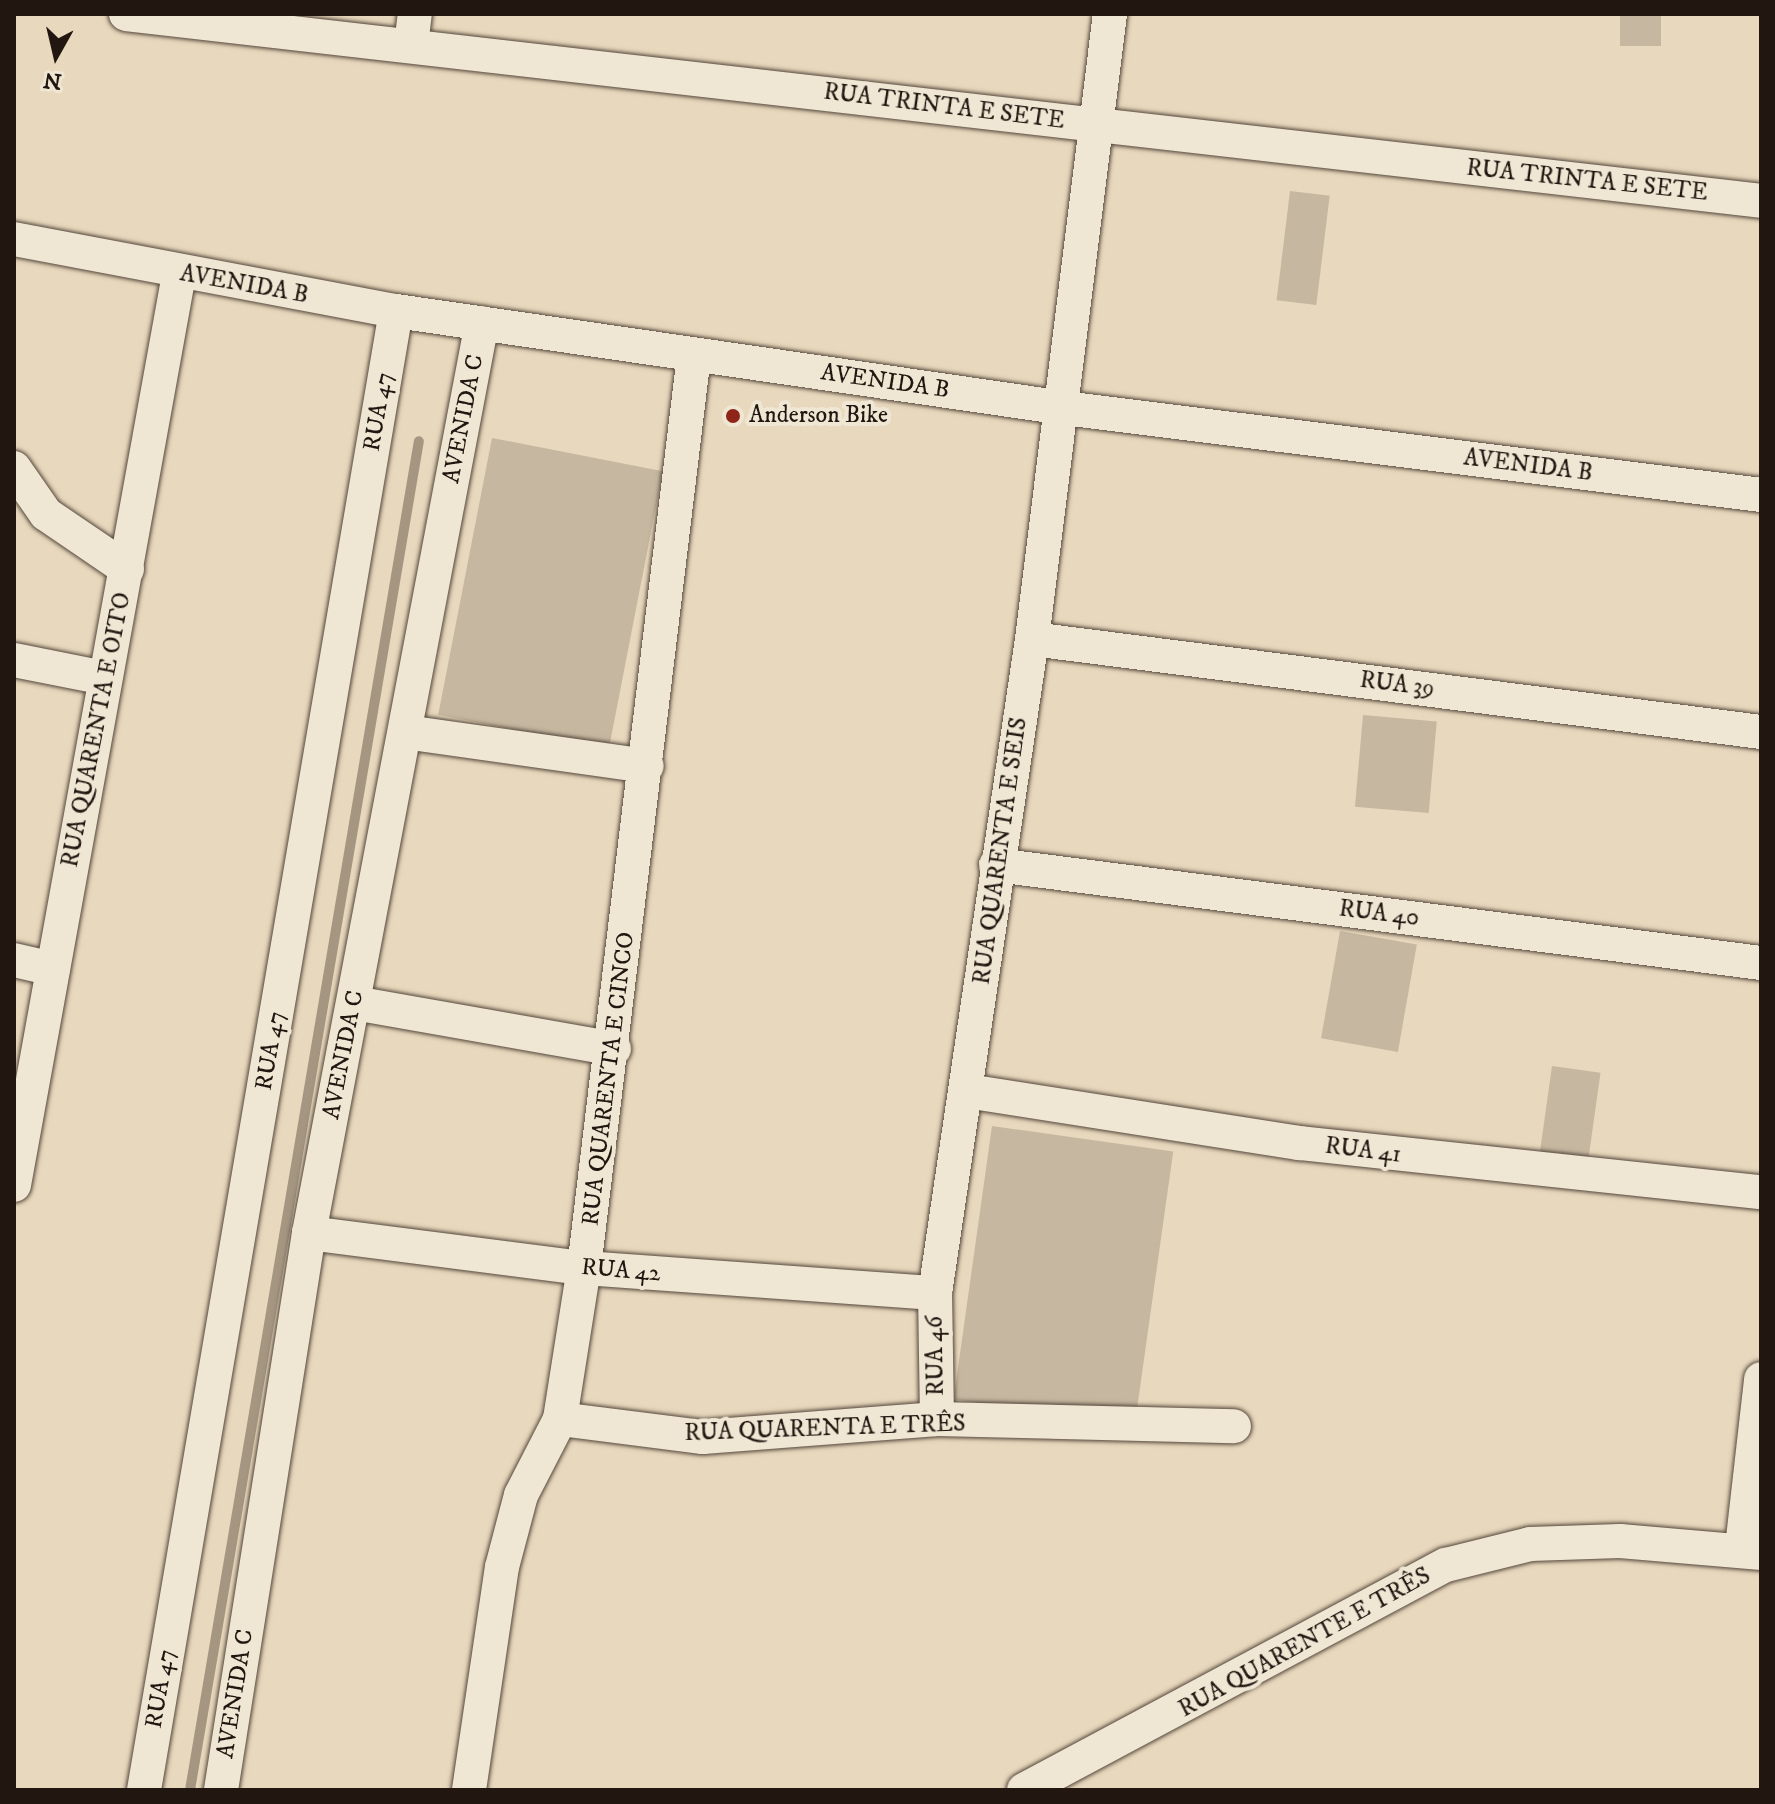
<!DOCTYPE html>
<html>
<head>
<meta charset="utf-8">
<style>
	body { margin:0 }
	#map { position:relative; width:1775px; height:1804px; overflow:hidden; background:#e8d8bd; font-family:"IM FELL DW Pica",serif }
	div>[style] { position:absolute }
	.green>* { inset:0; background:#c6b7a0; transform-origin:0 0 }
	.stream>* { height:10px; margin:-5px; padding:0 5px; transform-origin:5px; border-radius:5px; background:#a59682 }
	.roads { filter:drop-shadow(0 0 2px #54473b) drop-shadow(0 0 2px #54473b) }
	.minor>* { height:34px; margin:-17px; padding:0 17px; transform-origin:17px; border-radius:17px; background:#f0e6d4 }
	.dots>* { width:22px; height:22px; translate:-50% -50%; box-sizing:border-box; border:4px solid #f0e6d4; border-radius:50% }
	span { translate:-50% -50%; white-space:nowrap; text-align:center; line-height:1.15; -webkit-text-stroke:8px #f0e6d4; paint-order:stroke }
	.street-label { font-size:24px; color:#221710 }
	.poi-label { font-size:24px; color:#221710 }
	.left { translate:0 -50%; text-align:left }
	.frame { position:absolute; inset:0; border:16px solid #221710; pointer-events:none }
	.north { position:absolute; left:16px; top:16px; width:80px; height:80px; -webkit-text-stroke:6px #f0e6d4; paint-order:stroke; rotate:188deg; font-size:22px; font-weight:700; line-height:32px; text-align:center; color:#221710 }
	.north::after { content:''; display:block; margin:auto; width:28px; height:36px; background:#221710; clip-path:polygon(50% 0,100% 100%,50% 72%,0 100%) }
</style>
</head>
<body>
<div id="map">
	<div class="green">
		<i style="left:1620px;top:14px;width:41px;height:32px"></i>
		<i style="left:1290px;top:191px;width:40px;height:110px;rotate:7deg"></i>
		<i style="left:492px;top:438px;width:174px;height:282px;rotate:11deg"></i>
		<i style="left:1363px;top:715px;width:74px;height:92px;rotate:5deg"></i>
		<i style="left:1340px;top:931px;width:78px;height:109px;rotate:10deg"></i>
		<i style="left:1552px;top:1066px;width:49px;height:98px;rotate:8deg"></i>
		<i style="left:992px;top:1126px;width:183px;height:276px;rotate:8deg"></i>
	</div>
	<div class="stream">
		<i style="left:190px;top:1790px;width:1368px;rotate:-80.37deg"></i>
	</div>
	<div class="roads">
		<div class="minor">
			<i style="left:126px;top:14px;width:1646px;rotate:6.52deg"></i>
			<i style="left:411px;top:45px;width:31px;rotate:-83deg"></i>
			<i style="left:14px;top:239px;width:389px;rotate:10.7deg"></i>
			<i style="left:396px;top:311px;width:675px;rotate:8.26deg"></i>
			<i style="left:1064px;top:408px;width:702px;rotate:7.11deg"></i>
			<i style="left:14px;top:468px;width:56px;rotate:55.2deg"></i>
			<i style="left:46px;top:514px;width:98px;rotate:34.2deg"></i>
			<i style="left:1032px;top:639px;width:735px;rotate:7.27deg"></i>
			<i style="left:14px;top:660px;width:93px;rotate:11.2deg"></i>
			<i style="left:405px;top:732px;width:244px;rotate:8deg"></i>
			<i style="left:996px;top:865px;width:771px;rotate:7.3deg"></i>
			<i style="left:14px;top:960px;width:40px;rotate:13deg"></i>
			<i style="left:354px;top:1003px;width:264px;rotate:10deg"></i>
			<i style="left:967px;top:1091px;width:336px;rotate:8.9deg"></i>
			<i style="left:1299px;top:1143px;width:465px;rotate:6.1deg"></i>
			<i style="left:14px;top:1185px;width:926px;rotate:-79.73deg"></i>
			<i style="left:309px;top:1233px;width:277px;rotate:7.3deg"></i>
			<i style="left:584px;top:1268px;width:352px;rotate:4.1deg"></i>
			<i style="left:560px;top:1419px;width:144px;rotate:7.2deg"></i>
			<i style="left:703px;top:1437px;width:235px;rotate:-4.4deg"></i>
			<i style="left:937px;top:1419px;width:297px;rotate:1.4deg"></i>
			<i style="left:937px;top:1419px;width:126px;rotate:-90.9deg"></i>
			<i style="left:935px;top:1293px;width:661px;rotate:-81.56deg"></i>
			<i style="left:1032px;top:639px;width:630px;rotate:-82.89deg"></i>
			<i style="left:1742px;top:1547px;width:169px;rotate:-83.5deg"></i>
			<i style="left:144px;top:1790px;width:1500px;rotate:-80.33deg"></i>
			<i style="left:221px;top:1790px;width:564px;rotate:-81.02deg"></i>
			<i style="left:309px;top:1233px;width:926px;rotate:-79.24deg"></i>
			<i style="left:469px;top:1790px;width:225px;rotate:-81.6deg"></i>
			<i style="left:502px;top:1567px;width:74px;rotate:-75.2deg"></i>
			<i style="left:521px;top:1495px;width:85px;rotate:-62.8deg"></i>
			<i style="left:560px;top:1419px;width:153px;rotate:-81deg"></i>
			<i style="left:584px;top:1268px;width:920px;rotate:-83.13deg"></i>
			<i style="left:1024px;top:1790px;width:478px;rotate:-28.1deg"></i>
			<i style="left:1446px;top:1565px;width:87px;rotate:-14deg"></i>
			<i style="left:1530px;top:1544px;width:90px;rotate:-1.9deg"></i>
			<i style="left:1620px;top:1541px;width:142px;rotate:4.9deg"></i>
		</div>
	</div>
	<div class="dots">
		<i style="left:733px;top:416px;background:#8f2418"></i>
	</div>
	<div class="street-label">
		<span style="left:944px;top:107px;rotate:7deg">RUA TRINTA E SETE</span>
		<span style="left:1587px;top:181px;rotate:6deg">RUA TRINTA E SETE</span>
		<span style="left:244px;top:285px;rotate:10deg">AVENIDA B</span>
		<span style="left:885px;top:382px;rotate:8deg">AVENIDA B</span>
		<span style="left:379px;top:412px;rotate:-80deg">RUA 47</span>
		<span style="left:464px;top:419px;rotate:-79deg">AVENIDA C</span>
		<span style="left:1528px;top:466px;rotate:7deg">AVENIDA B</span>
		<span style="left:1397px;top:685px;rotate:7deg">RUA 39</span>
		<span style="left:97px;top:730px;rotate:-79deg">RUA QUARENTA E OITO</span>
		<span style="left:1001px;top:851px;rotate:-82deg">RUA QUARENTA E SEIS</span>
		<span style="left:1379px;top:914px;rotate:7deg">RUA 40</span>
		<span style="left:271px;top:1051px;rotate:-80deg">RUA 47</span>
		<span style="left:344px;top:1055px;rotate:-79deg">AVENIDA C</span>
		<span style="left:609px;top:1079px;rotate:-83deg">RUA QUARENTA E CINCO</span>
		<span style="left:1363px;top:1151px;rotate:7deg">RUA 41</span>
		<span style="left:621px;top:1271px;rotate:5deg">RUA 42</span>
		<span style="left:936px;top:1356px;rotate:-91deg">RUA 46</span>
		<span style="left:825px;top:1429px;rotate:-2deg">RUA QUARENTA E TRÊS</span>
		<span style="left:1305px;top:1643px;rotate:-29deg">RUA QUARENTE E TRÊS</span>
		<span style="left:161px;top:1689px;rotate:-80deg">RUA 47</span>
		<span style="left:236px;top:1694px;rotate:-81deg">AVENIDA C</span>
	</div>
	<div class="poi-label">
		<span class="left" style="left:749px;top:416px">Anderson Bike</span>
	</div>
	<div class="frame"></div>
	<div class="north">N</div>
</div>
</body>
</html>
